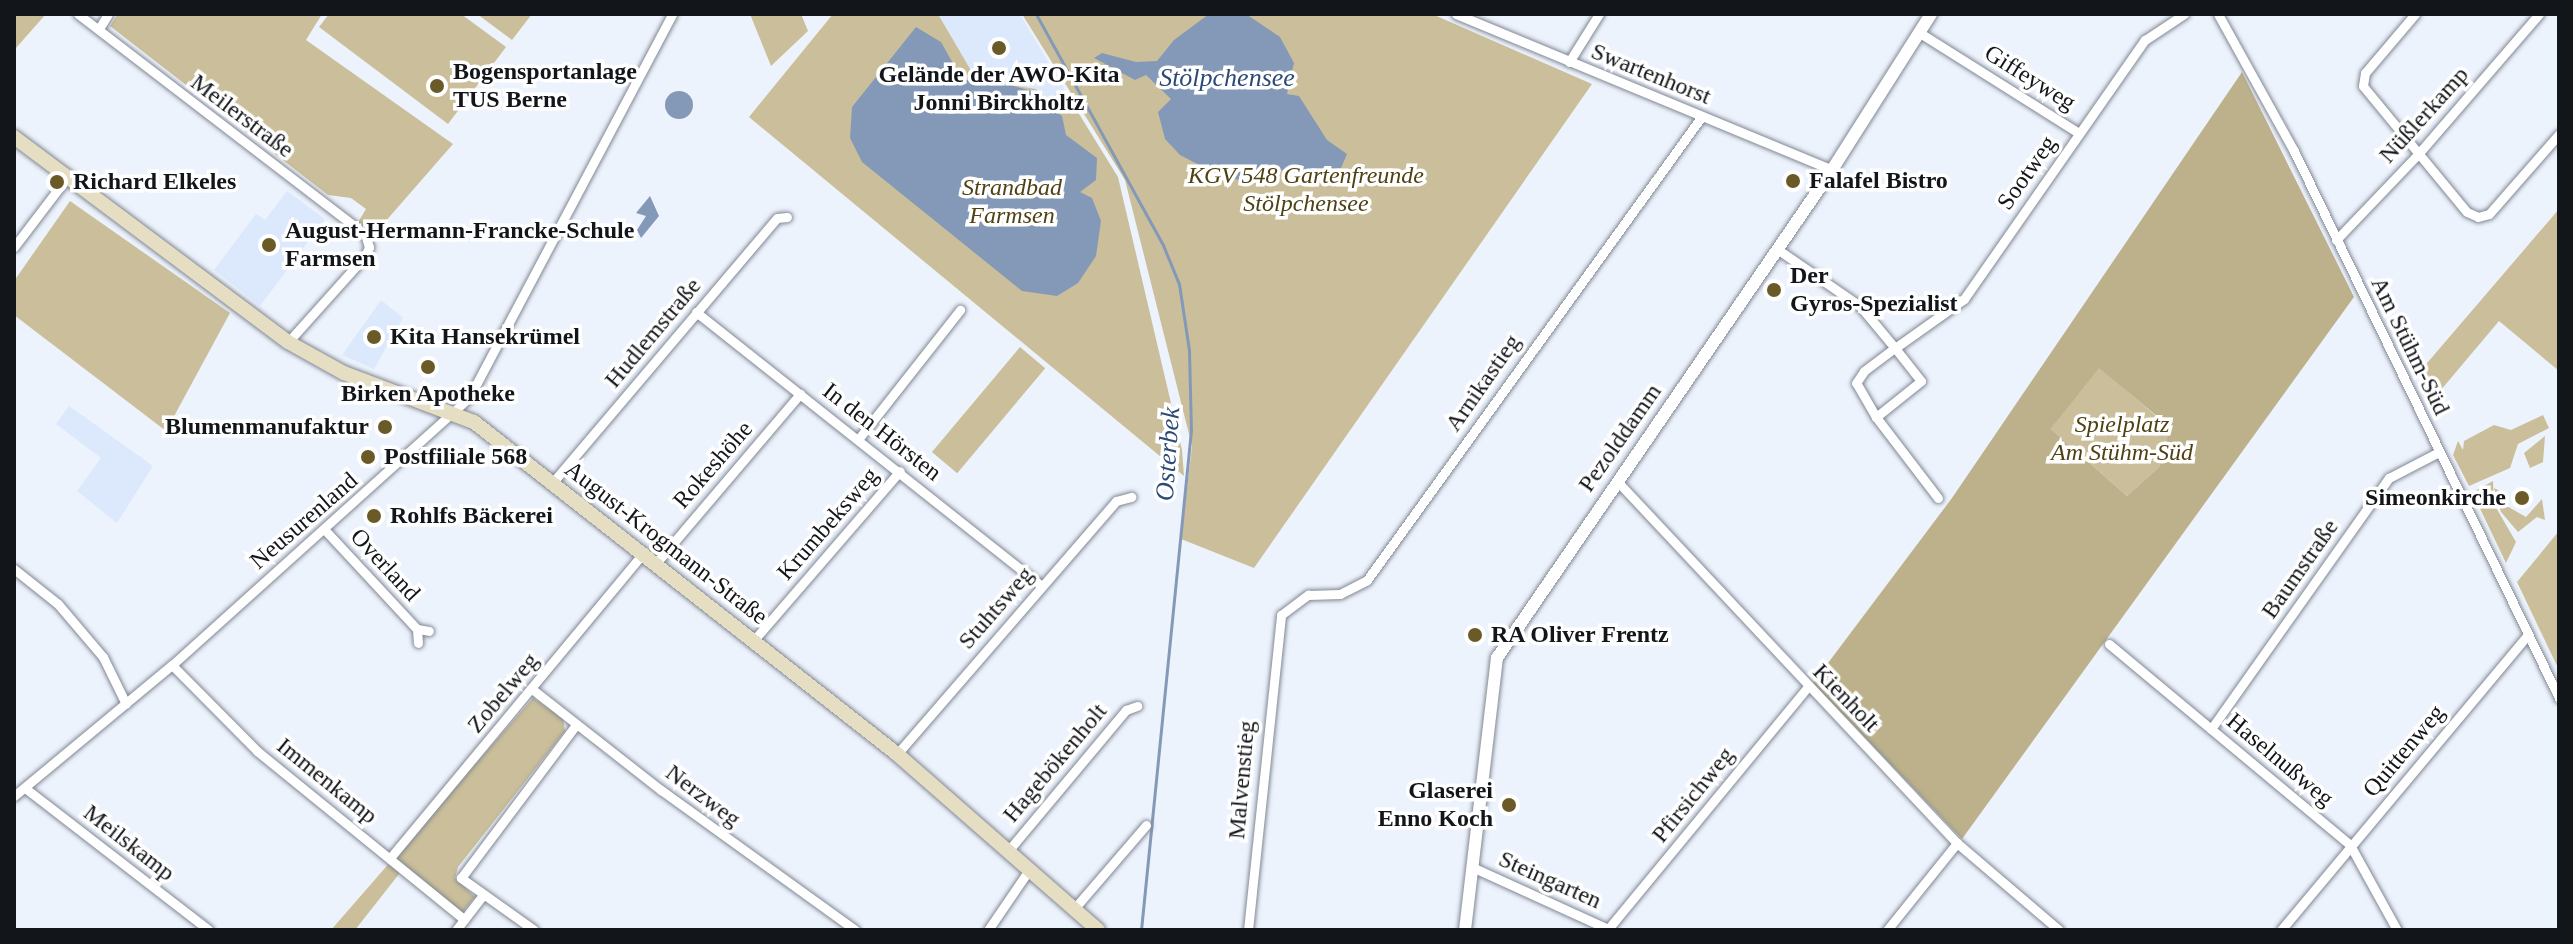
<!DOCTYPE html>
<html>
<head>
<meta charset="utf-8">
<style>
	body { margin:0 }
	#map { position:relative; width:2573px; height:944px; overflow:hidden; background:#edf3fd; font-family:"Times New Roman",serif }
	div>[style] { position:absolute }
	.built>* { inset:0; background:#dce8fb }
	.green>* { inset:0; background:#cabf9a; transform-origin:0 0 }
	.forest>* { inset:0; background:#bcb18b }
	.water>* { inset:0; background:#8499b8 }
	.round { border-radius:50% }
	.stream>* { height:3px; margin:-1.5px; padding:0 1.5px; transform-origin:1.5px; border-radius:1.5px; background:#8499b8 }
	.roads { filter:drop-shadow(0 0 2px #818893) drop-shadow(0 0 2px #818893) }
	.minor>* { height:9px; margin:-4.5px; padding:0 4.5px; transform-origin:4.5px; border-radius:4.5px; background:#fff }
	.tertiary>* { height:12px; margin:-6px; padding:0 6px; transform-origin:6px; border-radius:6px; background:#fff }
	.secondary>* { height:14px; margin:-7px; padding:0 7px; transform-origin:7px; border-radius:7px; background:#e6dec3 }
	.dots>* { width:22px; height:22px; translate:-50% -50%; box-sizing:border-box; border:4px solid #fff; border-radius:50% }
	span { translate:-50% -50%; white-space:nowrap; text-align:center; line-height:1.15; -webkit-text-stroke:7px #fff; paint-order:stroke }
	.poi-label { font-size:24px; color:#121519; font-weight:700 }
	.left { translate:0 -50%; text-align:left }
	.right { translate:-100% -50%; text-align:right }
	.street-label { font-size:24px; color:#121519 }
	.park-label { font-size:24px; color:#4f4113; font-style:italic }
	.water-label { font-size:26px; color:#2d4a76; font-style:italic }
	.frame { position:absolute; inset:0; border:16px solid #121519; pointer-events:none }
</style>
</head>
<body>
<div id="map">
	<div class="built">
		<i style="clip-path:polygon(938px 14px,1020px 14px,1076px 109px,1062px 112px,1035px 89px,976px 79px)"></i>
		<i style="clip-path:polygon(287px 191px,325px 219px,260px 306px,214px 270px,256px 214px,265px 220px)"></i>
		<i style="clip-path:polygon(381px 300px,403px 318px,374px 369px,342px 355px)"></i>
		<i style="clip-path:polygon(69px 406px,153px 466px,117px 523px,77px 491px,101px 458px,56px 424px)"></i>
	</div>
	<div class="green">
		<i style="clip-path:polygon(14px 14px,46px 14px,16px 48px,14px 46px)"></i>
		<i style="clip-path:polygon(118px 14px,322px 14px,306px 40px,453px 144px,371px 238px,357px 224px,366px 209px,351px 198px,328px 195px,110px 26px)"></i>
		<i style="clip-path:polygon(329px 14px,461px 14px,506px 47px,448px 124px,319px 27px)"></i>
		<i style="clip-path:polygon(477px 14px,532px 14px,512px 40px)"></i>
		<i style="clip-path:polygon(750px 14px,801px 14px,808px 31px,771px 66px)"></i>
		<i style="clip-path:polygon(833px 14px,938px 14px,976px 79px,1036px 89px,1062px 112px,1076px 109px,1118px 177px,1182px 450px,1184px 476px,749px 117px)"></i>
		<i style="clip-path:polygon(1022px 14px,1432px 14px,1592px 84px,1254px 568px,1181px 539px,1192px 446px,1125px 180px)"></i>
		<i style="clip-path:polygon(70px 201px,230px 313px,166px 431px,14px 315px,14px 281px)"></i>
		<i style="clip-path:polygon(2559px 209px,2559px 371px,2499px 321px,2435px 397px,2422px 369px)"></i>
		<i style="left:1020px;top:347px;width:33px;height:137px;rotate:40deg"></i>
		<i style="clip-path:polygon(2099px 367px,2170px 428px,2159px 467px,2127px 496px,2051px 429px)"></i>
		<i style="clip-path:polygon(2543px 415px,2549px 428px,2518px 444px,2510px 468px,2469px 486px,2453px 455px,2458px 441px,2463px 450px,2464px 441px,2494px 425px,2511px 430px)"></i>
		<i style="clip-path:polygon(2545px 436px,2543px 462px,2530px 468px,2524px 453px)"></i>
		<i style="clip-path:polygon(2493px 481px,2494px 504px,2516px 542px,2506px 563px,2475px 498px,2475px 491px)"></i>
		<i style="clip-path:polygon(2494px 488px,2502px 492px,2505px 505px,2526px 517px,2542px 499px,2545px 520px,2537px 517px,2518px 532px,2501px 512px)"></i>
		<i style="clip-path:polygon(2559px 531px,2559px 670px,2517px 582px)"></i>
		<i style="clip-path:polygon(533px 698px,563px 718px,565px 731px,458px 867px,455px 878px,475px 897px,462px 913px,403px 869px,355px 930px,331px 930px)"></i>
	</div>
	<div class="forest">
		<i style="clip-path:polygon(evenodd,2242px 72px,2354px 297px,1962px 839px,1813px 683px,1952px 498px,2242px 72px,2099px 368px,2170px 427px,2159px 467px,2127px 496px,2051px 429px,2099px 368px)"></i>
	</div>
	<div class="water">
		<i style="clip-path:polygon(1209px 14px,1246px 14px,1280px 37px,1294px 63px,1287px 94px,1299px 96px,1327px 140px,1347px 154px,1341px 168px,1267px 170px,1261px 180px,1248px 183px,1211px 171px,1180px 155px,1165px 139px,1158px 112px,1171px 99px,1146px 75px,1135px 80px,1094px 58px,1102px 53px,1136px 62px,1157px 61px,1174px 40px)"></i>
		<i style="clip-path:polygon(916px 27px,941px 42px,960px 76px,969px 81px,995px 81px,1032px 91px,1062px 116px,1066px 135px,1097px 158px,1096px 180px,1080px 192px,1092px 198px,1101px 221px,1096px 256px,1078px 283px,1057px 296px,1022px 291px,862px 162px,850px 138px,852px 107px)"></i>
		<i class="round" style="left:665px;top:91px;width:28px;height:28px"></i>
		<i style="clip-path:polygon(650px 196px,659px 216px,641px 238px,637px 230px,646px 216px,636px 213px)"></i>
	</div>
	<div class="stream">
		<i style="left:1036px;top:14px;width:264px;rotate:61.2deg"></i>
		<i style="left:1163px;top:245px;width:42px;rotate:67.7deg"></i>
		<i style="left:1179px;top:284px;width:67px;rotate:81.4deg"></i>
		<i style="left:1189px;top:350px;width:80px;rotate:88.6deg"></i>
		<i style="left:1191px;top:430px;width:502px;rotate:95.71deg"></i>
	</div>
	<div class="roads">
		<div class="minor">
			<i style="left:78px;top:14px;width:362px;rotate:37.5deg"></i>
			<i style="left:365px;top:234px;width:14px;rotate:73deg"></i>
			<i style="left:369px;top:247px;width:10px;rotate:114deg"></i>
			<i style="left:365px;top:256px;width:115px;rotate:131.8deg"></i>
			<i style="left:1456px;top:14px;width:407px;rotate:22.5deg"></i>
			<i style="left:2218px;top:14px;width:157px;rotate:61deg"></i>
			<i style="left:2294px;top:151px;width:608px;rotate:64.15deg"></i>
			<i style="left:2415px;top:14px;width:77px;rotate:130.3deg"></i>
			<i style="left:2365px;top:73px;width:13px;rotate:99deg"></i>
			<i style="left:2363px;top:86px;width:163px;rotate:50.5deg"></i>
			<i style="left:2467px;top:212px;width:12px;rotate:24deg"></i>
			<i style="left:2478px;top:217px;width:11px;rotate:-15deg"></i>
			<i style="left:2489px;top:214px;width:106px;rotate:-48.8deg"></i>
			<i style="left:100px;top:27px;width:15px;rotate:-58deg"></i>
			<i style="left:1920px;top:33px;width:188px;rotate:32.2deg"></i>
			<i style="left:1569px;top:62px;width:57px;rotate:-58deg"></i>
			<i style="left:2336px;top:240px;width:120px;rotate:-46.3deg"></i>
			<i style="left:2419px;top:153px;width:184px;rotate:-49.2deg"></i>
			<i style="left:14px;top:247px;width:89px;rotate:-52.7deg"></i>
			<i style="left:1777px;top:249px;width:101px;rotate:34.5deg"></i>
			<i style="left:1860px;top:306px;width:55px;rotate:50.2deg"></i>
			<i style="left:1895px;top:348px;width:42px;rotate:51.8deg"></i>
			<i style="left:1921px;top:381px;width:58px;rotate:141.3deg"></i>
			<i style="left:1876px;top:417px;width:39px;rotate:-120deg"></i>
			<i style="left:1856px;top:383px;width:14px;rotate:-56deg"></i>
			<i style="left:1864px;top:371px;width:39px;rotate:-37deg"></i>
			<i style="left:1895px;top:348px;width:85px;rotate:-35.4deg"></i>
			<i style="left:1964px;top:299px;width:316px;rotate:-55.1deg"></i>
			<i style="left:2145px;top:40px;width:47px;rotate:-33.7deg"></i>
			<i style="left:696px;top:312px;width:441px;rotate:38.4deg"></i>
			<i style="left:1876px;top:417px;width:102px;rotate:52.6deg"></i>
			<i style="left:860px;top:437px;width:162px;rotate:-51.8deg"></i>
			<i style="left:1617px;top:481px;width:497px;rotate:46.8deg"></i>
			<i style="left:1957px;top:843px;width:134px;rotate:40.5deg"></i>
			<i style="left:553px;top:482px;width:346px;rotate:-49.7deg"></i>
			<i style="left:777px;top:218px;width:10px;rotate:-6deg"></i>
			<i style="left:324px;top:529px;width:137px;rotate:47.1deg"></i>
			<i style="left:417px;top:629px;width:14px;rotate:86deg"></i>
			<i style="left:657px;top:562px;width:221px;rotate:-49.6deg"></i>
			<i style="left:14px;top:569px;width:56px;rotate:38.5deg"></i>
			<i style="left:58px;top:604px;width:70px;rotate:49.7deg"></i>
			<i style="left:103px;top:657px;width:52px;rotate:63.9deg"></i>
			<i style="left:417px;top:629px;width:12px;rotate:9deg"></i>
			<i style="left:754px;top:640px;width:223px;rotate:-49.2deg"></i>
			<i style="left:2109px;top:644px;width:314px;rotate:39.8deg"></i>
			<i style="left:2350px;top:845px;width:97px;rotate:61.1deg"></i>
			<i style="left:172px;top:665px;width:121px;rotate:45.3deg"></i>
			<i style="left:257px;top:751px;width:267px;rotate:39.1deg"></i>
			<i style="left:532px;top:689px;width:164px;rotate:38.1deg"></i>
			<i style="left:661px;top:790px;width:239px;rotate:35.8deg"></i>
			<i style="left:2211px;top:729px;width:308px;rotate:-54.7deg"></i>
			<i style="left:2389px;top:478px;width:56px;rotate:-27.5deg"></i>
			<i style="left:897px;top:754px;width:335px;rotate:-49.1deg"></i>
			<i style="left:1116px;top:501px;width:16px;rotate:-15deg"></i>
			<i style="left:25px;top:788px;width:232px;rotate:37.7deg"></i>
			<i style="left:14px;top:796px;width:205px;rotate:-39.7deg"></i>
			<i style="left:172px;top:665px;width:399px;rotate:-42deg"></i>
			<i style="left:469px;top:398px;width:434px;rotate:-62.1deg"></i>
			<i style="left:1008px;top:851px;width:184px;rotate:-50.1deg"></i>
			<i style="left:1126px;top:710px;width:12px;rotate:-20deg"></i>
			<i style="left:390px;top:858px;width:398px;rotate:-50.3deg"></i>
			<i style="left:1472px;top:867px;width:152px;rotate:24.5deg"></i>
			<i style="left:1073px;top:910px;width:112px;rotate:-49.3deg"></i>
			<i style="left:1609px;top:928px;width:313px;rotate:-50.5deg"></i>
			<i style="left:456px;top:930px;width:44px;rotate:-52.4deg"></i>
			<i style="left:534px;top:930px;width:90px;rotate:-144.5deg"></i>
			<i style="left:461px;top:878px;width:191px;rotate:-53.1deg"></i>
			<i style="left:988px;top:930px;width:73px;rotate:-55.7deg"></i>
			<i style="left:1248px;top:930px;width:317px;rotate:-84deg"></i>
			<i style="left:1281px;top:615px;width:34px;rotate:-37deg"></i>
			<i style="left:1308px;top:595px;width:32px;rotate:-2deg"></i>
			<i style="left:1340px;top:594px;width:30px;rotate:-27deg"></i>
			<i style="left:1367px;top:580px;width:572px;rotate:-54.17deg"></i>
			<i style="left:1887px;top:930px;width:112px;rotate:-51.2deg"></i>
			<i style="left:2281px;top:930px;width:385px;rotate:-50.1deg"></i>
		</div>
		<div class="tertiary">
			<i style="left:1465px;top:930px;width:274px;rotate:-83.3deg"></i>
			<i style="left:1497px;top:658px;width:592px;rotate:-55.53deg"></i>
			<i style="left:1832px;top:170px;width:185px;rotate:-57.6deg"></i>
		</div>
		<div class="secondary">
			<i style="left:14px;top:137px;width:342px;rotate:36.8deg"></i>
			<i style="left:288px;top:342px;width:64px;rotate:29deg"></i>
			<i style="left:344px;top:373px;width:139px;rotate:20.7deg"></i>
			<i style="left:474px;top:422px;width:538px;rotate:38.13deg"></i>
			<i style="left:897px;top:754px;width:267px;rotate:41.2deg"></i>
		</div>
	</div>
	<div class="dots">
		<i style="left:999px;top:48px;background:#695a27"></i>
		<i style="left:437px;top:86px;background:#695a27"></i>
		<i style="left:1793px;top:181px;background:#695a27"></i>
		<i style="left:57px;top:182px;background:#695a27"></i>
		<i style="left:269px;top:245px;background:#695a27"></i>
		<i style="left:1774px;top:290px;background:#695a27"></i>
		<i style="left:374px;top:337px;background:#695a27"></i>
		<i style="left:428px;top:367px;background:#695a27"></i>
		<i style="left:385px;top:427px;background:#695a27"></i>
		<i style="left:368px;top:457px;background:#695a27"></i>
		<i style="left:2522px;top:498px;background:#695a27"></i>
		<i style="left:374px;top:516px;background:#695a27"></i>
		<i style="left:1475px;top:635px;background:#695a27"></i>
		<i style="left:1509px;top:805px;background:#695a27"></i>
	</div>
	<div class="poi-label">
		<span class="left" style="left:453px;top:86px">Bogensportanlage<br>TUS Berne</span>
		<span style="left:999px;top:89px">Gelände der AWO-Kita<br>Jonni Birckholtz</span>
		<span class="left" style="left:1809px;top:181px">Falafel Bistro</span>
		<span class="left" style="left:73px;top:182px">Richard Elkeles</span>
		<span class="left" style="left:285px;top:245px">August-Hermann-Francke-Schule<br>Farmsen</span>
		<span class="left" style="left:1790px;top:290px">Der<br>Gyros-Spezialist</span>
		<span class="left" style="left:390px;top:337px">Kita Hansekrümel</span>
		<span style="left:428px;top:394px">Birken Apotheke</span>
		<span class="right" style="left:369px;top:427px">Blumenmanufaktur</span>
		<span class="left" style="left:384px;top:457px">Postfiliale 568</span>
		<span class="right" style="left:2506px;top:498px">Simeonkirche</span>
		<span class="left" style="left:390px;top:516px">Rohlfs Bäckerei</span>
		<span class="left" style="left:1491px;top:635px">RA Oliver Frentz</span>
		<span class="right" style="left:1493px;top:805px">Glaserei<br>Enno Koch</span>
	</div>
	<div class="street-label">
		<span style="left:1651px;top:74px;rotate:22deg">Swartenhorst</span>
		<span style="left:2030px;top:78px;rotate:32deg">Giffeyweg</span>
		<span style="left:2424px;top:115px;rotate:-48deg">Nüßlerkamp</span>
		<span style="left:242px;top:116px;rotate:37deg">Meilerstraße</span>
		<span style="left:2027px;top:173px;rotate:-55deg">Sootweg</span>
		<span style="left:653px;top:333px;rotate:-50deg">Hudlemstraße</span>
		<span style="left:2410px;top:346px;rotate:64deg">Am Stühm-Süd</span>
		<span style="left:1483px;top:383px;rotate:-55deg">Arnikastieg</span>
		<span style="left:882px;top:432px;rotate:38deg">In den Hörsten</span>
		<span style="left:1620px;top:438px;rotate:-55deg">Pezolddamm</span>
		<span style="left:713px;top:465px;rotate:-49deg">Rokeshöhe</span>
		<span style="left:304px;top:521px;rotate:-41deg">Neusurenland</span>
		<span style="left:828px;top:524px;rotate:-49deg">Krumbeksweg</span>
		<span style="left:666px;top:543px;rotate:38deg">August-Krogmann-Straße</span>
		<span style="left:385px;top:565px;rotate:47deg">Overland</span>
		<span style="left:2300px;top:569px;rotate:-55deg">Baumstraße</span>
		<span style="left:996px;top:608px;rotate:-49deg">Stuhtsweg</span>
		<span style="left:503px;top:693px;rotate:-50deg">Zobelweg</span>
		<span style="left:1846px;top:698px;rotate:46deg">Kienholt</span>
		<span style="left:2404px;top:751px;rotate:-50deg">Quittenweg</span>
		<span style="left:2280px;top:760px;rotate:40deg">Haselnußweg</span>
		<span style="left:1055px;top:763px;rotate:-50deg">Hagebökenholt</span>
		<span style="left:1242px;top:780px;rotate:-85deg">Malvenstieg</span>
		<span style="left:327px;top:781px;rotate:39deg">Immenkamp</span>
		<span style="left:1693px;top:795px;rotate:-51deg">Pfirsichweg</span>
		<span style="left:703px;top:796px;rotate:37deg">Nerzweg</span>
		<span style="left:129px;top:843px;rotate:38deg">Meilskamp</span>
		<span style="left:1550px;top:880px;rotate:24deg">Steingarten</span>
	</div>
	<div class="park-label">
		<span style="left:1306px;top:190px">KGV 548 Gartenfreunde<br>Stölpchensee</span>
		<span style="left:1012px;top:202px">Strandbad<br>Farmsen</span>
		<span style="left:2122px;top:439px">Spielplatz<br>Am Stühm-Süd</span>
	</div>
	<div class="water-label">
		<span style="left:1227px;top:78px">Stölpchensee</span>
		<span style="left:1168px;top:454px;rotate:-86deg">Osterbek</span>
	</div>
	<div class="frame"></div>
</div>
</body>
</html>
